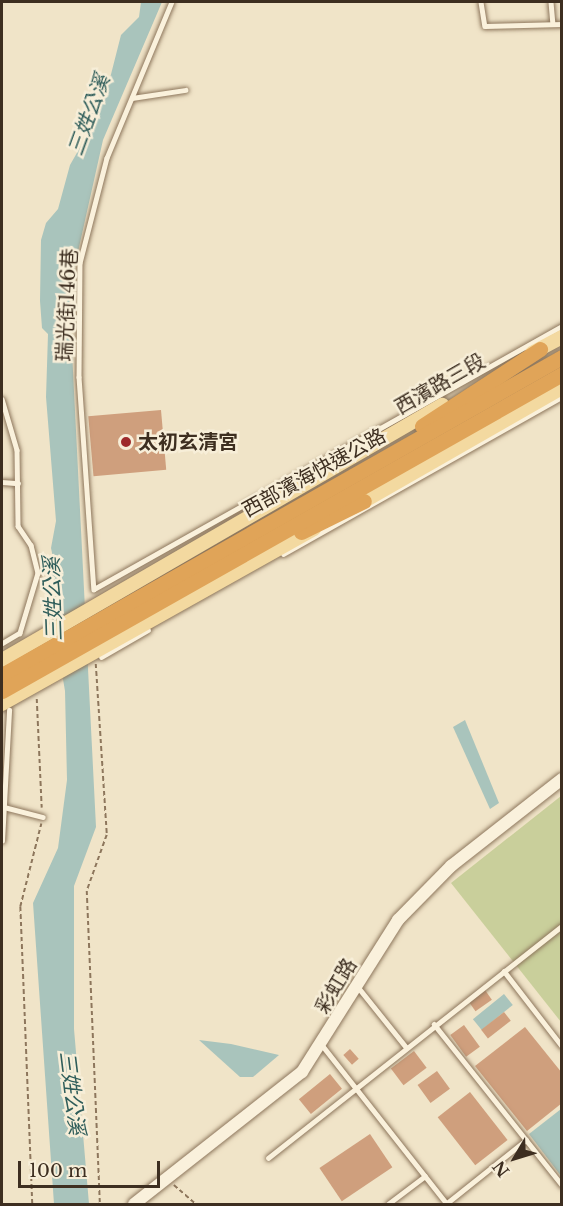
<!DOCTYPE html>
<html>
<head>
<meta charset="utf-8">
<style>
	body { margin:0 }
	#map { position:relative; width:563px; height:1206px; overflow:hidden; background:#f0e4c8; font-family:"Libre Baskerville","Noto Sans TC",serif }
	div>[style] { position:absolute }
	.green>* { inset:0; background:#c9cf9b }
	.water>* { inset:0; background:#a9c4bc; transform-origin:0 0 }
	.building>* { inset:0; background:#cf9f7d; transform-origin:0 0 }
	.path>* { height:1.5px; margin-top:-0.75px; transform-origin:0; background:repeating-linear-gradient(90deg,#8d765c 0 4.5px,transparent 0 7.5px) }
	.roads { filter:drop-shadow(0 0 2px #8d765c) drop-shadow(0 0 2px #8d765c) }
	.lane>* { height:4.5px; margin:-2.25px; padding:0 2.25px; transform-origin:2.25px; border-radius:2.25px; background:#faf1dc }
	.secondary>* { height:12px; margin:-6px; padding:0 6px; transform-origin:6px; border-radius:6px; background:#faf1dc }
	.primary>* { height:14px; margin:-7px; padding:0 7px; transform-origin:7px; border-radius:7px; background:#f3d9a0 }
	.highway>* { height:15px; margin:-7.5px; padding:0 7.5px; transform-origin:7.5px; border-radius:7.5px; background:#e0a458 }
	.dots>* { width:16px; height:16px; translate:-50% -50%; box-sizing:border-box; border:3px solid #f7eed8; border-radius:50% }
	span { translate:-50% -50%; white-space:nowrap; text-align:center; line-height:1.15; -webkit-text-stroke:5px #f7eed8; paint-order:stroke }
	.street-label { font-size:20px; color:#3d2e20 }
	.poi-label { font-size:20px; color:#3d2e20; font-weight:700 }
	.left { translate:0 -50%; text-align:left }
	.water-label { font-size:21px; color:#2f5d5a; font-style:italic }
	.frame { position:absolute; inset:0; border:3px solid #3d2e20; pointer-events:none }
	.north { position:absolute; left:485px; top:1128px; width:60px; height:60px; -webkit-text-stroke:4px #f7eed8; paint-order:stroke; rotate:232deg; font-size:16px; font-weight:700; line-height:24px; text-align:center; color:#3d2e20 }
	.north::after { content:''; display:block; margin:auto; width:21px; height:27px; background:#3d2e20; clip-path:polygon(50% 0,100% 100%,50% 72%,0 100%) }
	.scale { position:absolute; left:18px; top:1161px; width:142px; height:27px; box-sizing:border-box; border:3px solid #3d2e20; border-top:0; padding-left:8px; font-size:18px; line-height:21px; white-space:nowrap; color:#3d2e20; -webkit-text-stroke:4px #f7eed8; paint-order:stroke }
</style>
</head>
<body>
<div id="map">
	<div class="green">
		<i style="clip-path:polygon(561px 796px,561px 1022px,451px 883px)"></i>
	</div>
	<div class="water">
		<i style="clip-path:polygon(141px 2px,162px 2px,103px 140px,69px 292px,96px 827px,74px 886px,74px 1029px,89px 1204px,54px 1204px,33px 903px,58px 848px,67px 780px,65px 691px,46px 579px,55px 567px,51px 548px,56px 521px,46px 397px,48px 334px,42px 328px,40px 301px,41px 240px,46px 223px,58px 209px,70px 165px,90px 130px,91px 108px,107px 90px,121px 35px,139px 17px)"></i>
		<i style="clip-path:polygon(465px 720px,499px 803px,490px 809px,453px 727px)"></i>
		<i style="left:504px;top:994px;width:14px;height:40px;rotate:51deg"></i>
		<i style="clip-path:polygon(199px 1040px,231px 1044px,279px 1055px,253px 1077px,240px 1077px)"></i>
		<i style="clip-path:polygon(561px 1109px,561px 1176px,529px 1134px)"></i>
	</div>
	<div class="building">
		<i style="left:161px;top:410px;width:60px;height:73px;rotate:85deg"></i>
		<i style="left:485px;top:990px;width:12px;height:20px;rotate:55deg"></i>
		<i style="left:504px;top:1012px;width:11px;height:29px;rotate:52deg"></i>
		<i style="left:464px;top:1025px;width:27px;height:17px;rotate:54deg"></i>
		<i style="clip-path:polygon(525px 1027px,562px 1073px,562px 1103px,527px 1131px,475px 1066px)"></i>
		<i style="left:350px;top:1049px;width:13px;height:9px;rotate:48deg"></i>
		<i style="left:414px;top:1051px;width:21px;height:29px;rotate:53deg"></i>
		<i style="left:437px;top:1071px;width:22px;height:24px;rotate:54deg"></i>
		<i style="left:330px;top:1074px;width:19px;height:40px;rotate:51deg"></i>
		<i style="left:470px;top:1092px;width:61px;height:41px;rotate:52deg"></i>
		<i style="left:370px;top:1134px;width:40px;height:61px;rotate:56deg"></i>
	</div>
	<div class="path">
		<i style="left:96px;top:664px;width:171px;rotate:86.3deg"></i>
		<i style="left:107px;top:835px;width:59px;rotate:109.7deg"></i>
		<i style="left:87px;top:891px;width:313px;rotate:87.6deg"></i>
		<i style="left:37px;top:699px;width:109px;rotate:87.4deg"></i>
		<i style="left:174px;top:1185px;width:29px;rotate:41deg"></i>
		<i style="left:32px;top:1204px;width:297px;rotate:-92.3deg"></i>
		<i style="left:20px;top:907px;width:86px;rotate:-75.8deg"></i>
	</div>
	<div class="roads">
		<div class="lane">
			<i style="left:172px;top:2px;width:169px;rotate:112.6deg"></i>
			<i style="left:107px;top:158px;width:108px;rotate:104.4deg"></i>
			<i style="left:80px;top:263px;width:114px;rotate:90.5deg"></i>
			<i style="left:79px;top:377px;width:213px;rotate:86deg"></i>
			<i style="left:94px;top:589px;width:537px;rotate:-29.33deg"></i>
			<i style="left:481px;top:2px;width:24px;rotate:81deg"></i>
			<i style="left:485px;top:26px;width:77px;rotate:-1.5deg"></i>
			<i style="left:551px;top:2px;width:22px;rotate:85deg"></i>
			<i style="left:132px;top:98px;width:54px;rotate:-8.6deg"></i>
			<i style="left:2px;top:399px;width:53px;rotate:73.6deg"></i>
			<i style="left:17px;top:450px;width:76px;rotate:89.2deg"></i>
			<i style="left:18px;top:526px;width:23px;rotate:56deg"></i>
			<i style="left:31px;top:545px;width:29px;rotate:76deg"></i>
			<i style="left:38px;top:573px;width:63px;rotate:106.7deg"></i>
			<i style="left:20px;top:633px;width:21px;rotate:149deg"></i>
			<i style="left:2px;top:482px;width:16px;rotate:4deg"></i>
			<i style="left:283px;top:554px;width:320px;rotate:-29.4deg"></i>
			<i style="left:101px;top:657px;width:54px;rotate:-29.9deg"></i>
			<i style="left:4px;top:807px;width:40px;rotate:14.4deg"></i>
			<i style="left:2px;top:841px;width:131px;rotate:-86.9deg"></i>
			<i style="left:504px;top:971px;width:95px;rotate:52.3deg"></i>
			<i style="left:358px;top:987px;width:77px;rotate:51.3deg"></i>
			<i style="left:434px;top:1024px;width:206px;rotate:51.5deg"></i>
			<i style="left:322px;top:1045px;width:202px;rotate:51.8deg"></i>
			<i style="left:268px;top:1158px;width:375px;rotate:-38.3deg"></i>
			<i style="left:447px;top:1203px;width:101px;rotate:-38.6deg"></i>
			<i style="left:388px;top:1204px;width:46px;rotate:-37.1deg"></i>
		</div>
		<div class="secondary">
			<i style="left:134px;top:1204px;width:214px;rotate:-38.2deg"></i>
			<i style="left:302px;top:1072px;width:180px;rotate:-57.7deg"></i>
			<i style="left:398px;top:920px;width:76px;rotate:-45.5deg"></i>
			<i style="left:451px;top:866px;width:141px;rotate:-38.1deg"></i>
		</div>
		<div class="primary">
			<i style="left:532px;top:353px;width:34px;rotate:-28deg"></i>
			<i style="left:354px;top:507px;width:240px;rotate:-29.8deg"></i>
			<i style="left:2px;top:660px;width:509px;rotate:-30.09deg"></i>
			<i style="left:2px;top:704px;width:358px;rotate:-29.3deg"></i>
		</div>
		<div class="highway">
			<i style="left:422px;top:426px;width:141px;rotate:-33.1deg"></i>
			<i style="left:301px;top:532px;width:70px;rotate:-26.2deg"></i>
			<i style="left:2px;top:675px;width:644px;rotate:-29.59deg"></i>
			<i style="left:2px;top:691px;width:643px;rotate:-29.51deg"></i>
		</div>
	</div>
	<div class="dots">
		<i style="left:126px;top:442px;background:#9e2a2b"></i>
	</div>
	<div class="street-label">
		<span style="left:67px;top:305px;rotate:-87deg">瑞光街146巷</span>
		<span style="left:440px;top:384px;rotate:-30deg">西濱路三段</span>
		<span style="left:314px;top:473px;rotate:-29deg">西部濱海快速公路</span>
		<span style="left:336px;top:986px;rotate:-59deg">彩虹路</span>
	</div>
	<div class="poi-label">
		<span class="left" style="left:138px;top:442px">太初玄清宮</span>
	</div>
	<div class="water-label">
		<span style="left:89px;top:115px;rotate:-70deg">三姓公溪</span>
		<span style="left:53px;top:599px;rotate:-92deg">三姓公溪</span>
		<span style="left:72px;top:1093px;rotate:83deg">三姓公溪</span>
	</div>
	<div class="frame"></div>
	<div class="north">N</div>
	<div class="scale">100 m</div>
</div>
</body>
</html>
